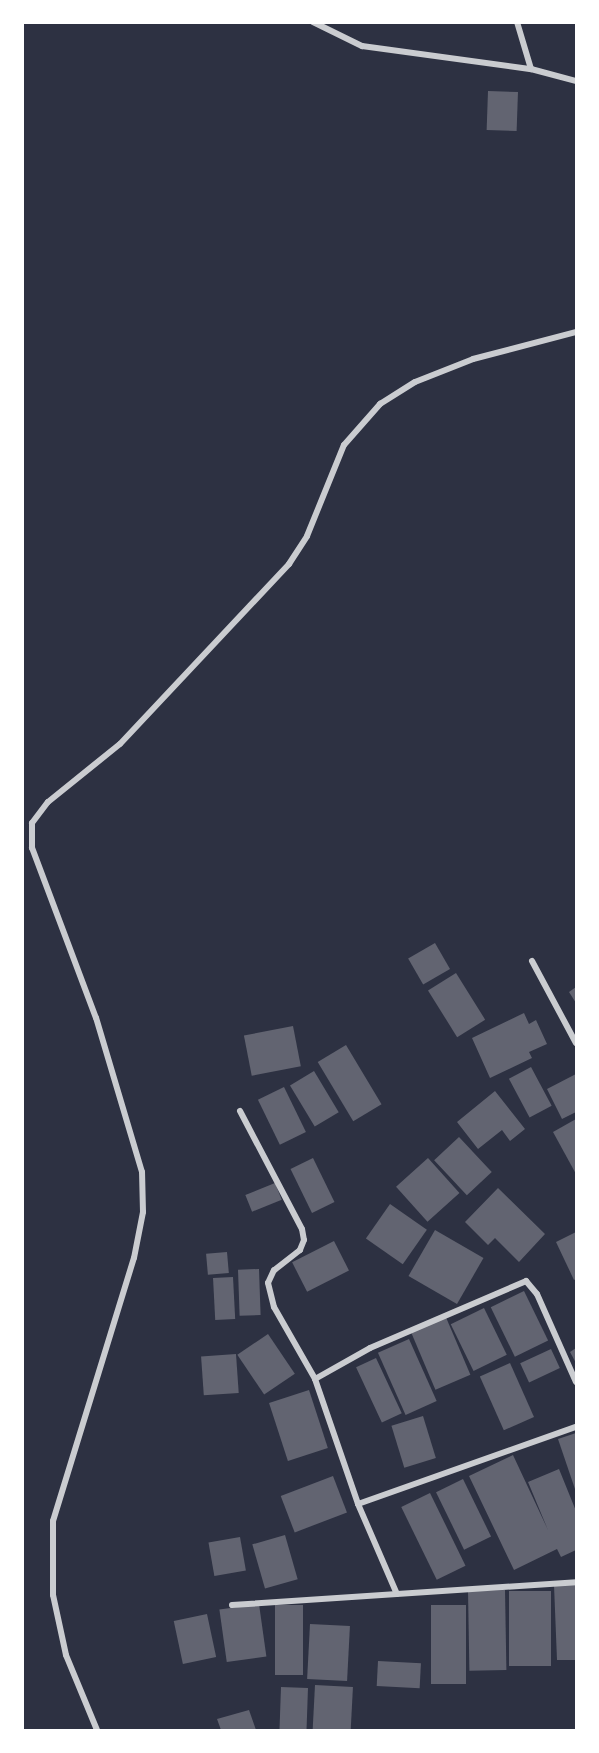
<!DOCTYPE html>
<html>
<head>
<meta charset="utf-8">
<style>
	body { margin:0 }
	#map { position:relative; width:599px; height:1753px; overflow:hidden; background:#2d3142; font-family:"PT Sans",sans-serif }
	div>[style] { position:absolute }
	.building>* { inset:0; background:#626471; transform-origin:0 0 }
	.minor>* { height:6px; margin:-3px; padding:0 3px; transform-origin:3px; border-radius:3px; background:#caccd0 }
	span { translate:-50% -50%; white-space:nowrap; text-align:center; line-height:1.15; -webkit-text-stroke:4.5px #fff; paint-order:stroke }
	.frame { position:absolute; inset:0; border:24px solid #fff; pointer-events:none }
</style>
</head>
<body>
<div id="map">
	<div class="building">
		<i style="left:488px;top:91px;width:30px;height:39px;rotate:2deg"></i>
		<i style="left:435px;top:943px;width:30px;height:31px;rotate:60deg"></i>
		<i style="left:456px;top:973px;width:55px;height:33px;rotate:58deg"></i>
		<i style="clip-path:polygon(576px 987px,576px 1003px,569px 992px)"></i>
		<i style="clip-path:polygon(524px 1013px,529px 1024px,536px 1020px,547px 1044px,529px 1052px,532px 1058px,490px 1078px,472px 1038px)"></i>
		<i style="left:293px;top:1026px;width:41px;height:50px;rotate:79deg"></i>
		<i style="left:346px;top:1045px;width:69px;height:33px;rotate:59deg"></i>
		<i style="left:531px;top:1067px;width:44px;height:25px;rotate:62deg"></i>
		<i style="left:314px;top:1071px;width:48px;height:28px;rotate:59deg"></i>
		<i style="clip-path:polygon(576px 1074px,576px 1112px,562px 1119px,547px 1089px)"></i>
		<i style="left:284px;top:1087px;width:50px;height:29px;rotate:64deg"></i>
		<i style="clip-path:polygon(495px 1091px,525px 1129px,510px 1141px,502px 1130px,478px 1149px,457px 1122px)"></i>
		<i style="clip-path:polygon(576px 1119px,576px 1174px,553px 1132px)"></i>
		<i style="left:459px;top:1137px;width:48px;height:34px;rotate:47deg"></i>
		<i style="left:313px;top:1158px;width:49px;height:25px;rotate:64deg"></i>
		<i style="left:428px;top:1158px;width:47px;height:43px;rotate:48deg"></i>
		<i style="left:275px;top:1183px;width:18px;height:32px;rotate:68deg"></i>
		<i style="clip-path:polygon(498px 1188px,545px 1234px,519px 1262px,495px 1238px,488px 1245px,465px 1222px)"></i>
		<i style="left:390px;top:1204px;width:45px;height:42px;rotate:35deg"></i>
		<i style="left:435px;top:1230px;width:56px;height:53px;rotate:30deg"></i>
		<i style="clip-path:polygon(576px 1232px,576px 1279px,574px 1280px,556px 1242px)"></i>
		<i style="left:334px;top:1241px;width:33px;height:47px;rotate:63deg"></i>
		<i style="left:227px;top:1252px;width:21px;height:21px;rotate:85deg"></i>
		<i style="left:259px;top:1269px;width:46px;height:21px;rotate:88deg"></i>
		<i style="left:233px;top:1277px;width:42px;height:20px;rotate:87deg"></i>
		<i style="left:524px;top:1291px;width:55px;height:37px;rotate:64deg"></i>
		<i style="left:484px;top:1308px;width:52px;height:37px;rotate:64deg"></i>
		<i style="left:445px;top:1315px;width:65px;height:38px;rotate:67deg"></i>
		<i style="left:268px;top:1334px;width:48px;height:37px;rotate:56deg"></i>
		<i style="left:409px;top:1339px;width:68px;height:34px;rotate:66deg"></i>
		<i style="clip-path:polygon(576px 1348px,576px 1363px,570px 1352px)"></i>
		<i style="left:551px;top:1349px;width:21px;height:34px;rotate:65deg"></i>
		<i style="left:236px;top:1354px;width:39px;height:35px;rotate:86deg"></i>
		<i style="left:376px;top:1358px;width:61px;height:22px;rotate:65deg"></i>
		<i style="left:510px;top:1363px;width:59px;height:33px;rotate:66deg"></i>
		<i style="left:309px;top:1390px;width:61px;height:42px;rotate:72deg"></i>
		<i style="left:423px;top:1416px;width:44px;height:33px;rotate:73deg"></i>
		<i style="clip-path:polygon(576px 1433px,576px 1492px,558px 1439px)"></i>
		<i style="clip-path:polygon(513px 1455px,548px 1530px,528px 1482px,559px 1469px,576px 1511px,576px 1550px,561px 1557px,557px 1549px,514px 1570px,469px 1476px)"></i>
		<i style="left:333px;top:1476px;width:39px;height:56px;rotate:69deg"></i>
		<i style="left:463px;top:1479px;width:64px;height:30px;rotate:64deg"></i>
		<i style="left:430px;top:1493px;width:81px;height:32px;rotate:64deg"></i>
		<i style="left:285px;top:1535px;width:46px;height:34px;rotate:74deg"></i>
		<i style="left:240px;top:1537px;width:34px;height:32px;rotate:80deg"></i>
		<i style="clip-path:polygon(576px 1583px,576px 1660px,557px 1660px,554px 1585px)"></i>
		<i style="left:505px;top:1590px;width:80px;height:37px;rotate:89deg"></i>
		<i style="left:551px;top:1591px;width:75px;height:42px;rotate:90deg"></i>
		<i style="left:259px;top:1604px;width:53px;height:40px;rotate:82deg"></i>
		<i style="left:275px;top:1605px;width:28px;height:70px"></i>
		<i style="left:431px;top:1605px;width:35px;height:79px"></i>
		<i style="left:207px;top:1614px;width:44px;height:34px;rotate:78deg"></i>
		<i style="left:310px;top:1624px;width:40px;height:55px;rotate:3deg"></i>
		<i style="left:378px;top:1661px;width:43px;height:25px;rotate:3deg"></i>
		<i style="left:315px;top:1685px;width:38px;height:45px;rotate:3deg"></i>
		<i style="left:281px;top:1687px;width:27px;height:43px;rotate:2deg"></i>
		<i style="clip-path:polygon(249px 1710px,256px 1730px,221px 1730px,217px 1719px)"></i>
	</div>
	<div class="minor">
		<i style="left:313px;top:22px;width:55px;rotate:26.1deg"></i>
		<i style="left:362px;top:46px;width:171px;rotate:7.8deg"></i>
		<i style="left:531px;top:69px;width:47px;rotate:14.9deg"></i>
		<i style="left:517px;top:22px;width:49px;rotate:73.4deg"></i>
		<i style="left:532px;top:961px;width:93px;rotate:61.8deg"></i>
		<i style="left:240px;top:1111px;width:133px;rotate:62.3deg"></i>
		<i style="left:302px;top:1229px;width:11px;rotate:80deg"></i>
		<i style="left:304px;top:1240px;width:11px;rotate:112deg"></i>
		<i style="left:300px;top:1250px;width:33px;rotate:142deg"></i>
		<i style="left:274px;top:1270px;width:14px;rotate:115deg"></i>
		<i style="left:268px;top:1283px;width:25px;rotate:76deg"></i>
		<i style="left:274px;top:1307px;width:83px;rotate:60.3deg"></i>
		<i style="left:315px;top:1379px;width:63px;rotate:-29.4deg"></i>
		<i style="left:370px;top:1348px;width:170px;rotate:-23.2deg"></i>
		<i style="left:526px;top:1281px;width:17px;rotate:50deg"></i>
		<i style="left:537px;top:1294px;width:96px;rotate:66.1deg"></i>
		<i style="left:315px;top:1379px;width:132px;rotate:71deg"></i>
		<i style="left:358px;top:1504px;width:231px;rotate:-19.5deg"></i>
		<i style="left:358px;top:1504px;width:98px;rotate:66.6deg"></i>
		<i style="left:232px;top:1605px;width:345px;rotate:-3.8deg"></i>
		<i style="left:97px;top:1730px;width:81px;rotate:-112.5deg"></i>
		<i style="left:66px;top:1655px;width:61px;rotate:-102.2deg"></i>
		<i style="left:53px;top:1595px;width:74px;rotate:-90deg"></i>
		<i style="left:53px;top:1521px;width:275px;rotate:-72.9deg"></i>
		<i style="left:134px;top:1258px;width:47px;rotate:-78.9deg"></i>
		<i style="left:143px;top:1212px;width:40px;rotate:-91.4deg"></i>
		<i style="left:142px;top:1172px;width:161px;rotate:-106.6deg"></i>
		<i style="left:96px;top:1018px;width:182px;rotate:-110.6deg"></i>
		<i style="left:32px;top:848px;width:25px;rotate:-90deg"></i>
		<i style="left:32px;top:823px;width:26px;rotate:-53deg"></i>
		<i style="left:48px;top:802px;width:92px;rotate:-38.9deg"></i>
		<i style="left:120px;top:744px;width:247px;rotate:-46.8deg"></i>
		<i style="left:289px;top:564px;width:33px;rotate:-57deg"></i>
		<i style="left:307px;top:536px;width:98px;rotate:-67.9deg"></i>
		<i style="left:344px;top:445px;width:55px;rotate:-48.7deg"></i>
		<i style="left:380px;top:404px;width:41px;rotate:-32.2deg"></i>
		<i style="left:415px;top:382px;width:62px;rotate:-21.6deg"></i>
		<i style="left:473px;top:359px;width:106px;rotate:-14.7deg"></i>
	</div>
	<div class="frame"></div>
</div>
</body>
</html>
